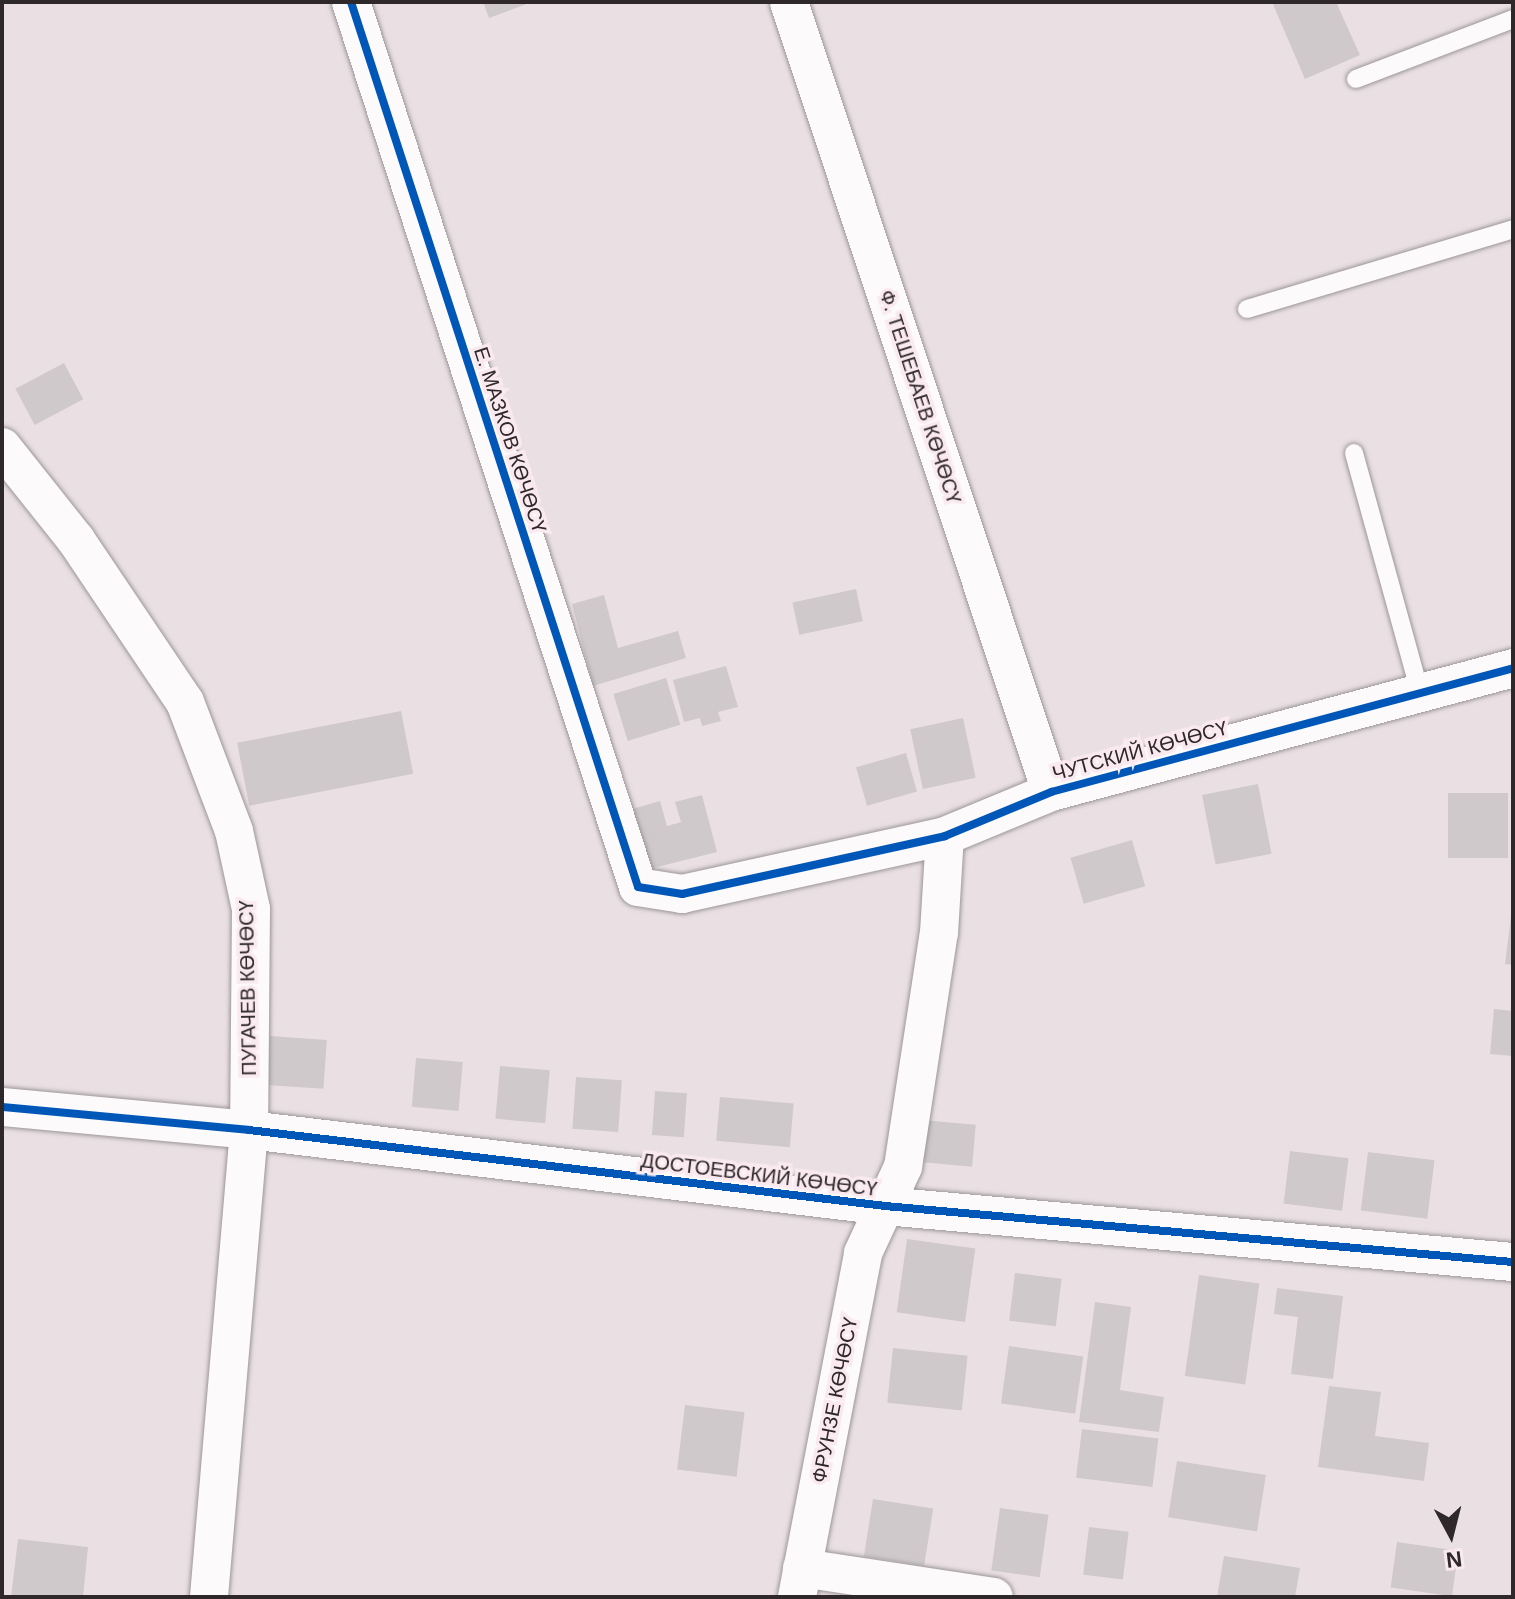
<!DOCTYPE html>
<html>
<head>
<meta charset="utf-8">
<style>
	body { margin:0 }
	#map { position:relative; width:1515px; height:1599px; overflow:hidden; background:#eae0e4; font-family:Helvetica,sans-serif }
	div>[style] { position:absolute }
	.building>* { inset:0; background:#cfc9cc; transform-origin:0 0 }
	.roads { filter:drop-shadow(0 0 2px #9c9699) drop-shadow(0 0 2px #9c9699) }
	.service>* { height:18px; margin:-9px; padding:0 9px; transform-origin:9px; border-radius:9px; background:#fcfafb }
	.minor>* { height:38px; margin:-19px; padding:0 19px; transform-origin:19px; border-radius:19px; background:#fcfafb }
	.cycleway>* { height:8px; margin:-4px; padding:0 4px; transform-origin:4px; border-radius:4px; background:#0057b8 }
	span { translate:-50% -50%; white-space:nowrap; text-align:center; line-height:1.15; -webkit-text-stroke:7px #faeaf0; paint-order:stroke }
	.street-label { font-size:20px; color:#2e282b }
	.frame { position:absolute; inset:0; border:4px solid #2e282b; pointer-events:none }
	.north { position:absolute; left:1411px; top:1495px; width:80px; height:80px; -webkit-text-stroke:6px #faeaf0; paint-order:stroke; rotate:173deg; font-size:22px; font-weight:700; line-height:32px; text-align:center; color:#2e282b }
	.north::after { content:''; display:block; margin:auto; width:28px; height:36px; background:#2e282b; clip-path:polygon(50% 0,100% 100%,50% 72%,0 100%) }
</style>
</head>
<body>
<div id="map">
	<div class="building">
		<i style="clip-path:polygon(483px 2px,532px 2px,489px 18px)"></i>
		<i style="clip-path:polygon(1272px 2px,1336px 2px,1360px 55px,1305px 79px)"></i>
		<i style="left:64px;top:363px;width:41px;height:55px;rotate:62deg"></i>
		<i style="left:856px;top:589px;width:33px;height:65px;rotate:78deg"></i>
		<i style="clip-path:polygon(604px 595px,618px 648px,678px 631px,686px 658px,593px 686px,572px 604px)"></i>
		<i style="clip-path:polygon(726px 666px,738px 707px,718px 712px,721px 721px,702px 726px,700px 718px,684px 722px,673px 680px)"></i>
		<i style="left:666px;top:678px;width:49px;height:55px;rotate:73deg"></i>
		<i style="left:401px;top:711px;width:64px;height:167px;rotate:79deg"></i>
		<i style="left:963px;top:718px;width:61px;height:54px;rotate:78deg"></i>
		<i style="left:906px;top:753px;width:40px;height:52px;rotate:74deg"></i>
		<i style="left:1258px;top:784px;width:71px;height:57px;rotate:79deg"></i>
		<i style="left:1508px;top:793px;width:65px;height:60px;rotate:90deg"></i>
		<i style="clip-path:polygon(702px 795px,717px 852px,645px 870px,629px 810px,660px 801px,667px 826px,681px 822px,675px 802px)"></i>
		<i style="left:1132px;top:840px;width:48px;height:64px;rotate:74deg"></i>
		<i style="clip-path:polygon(1511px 916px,1513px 916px,1513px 965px,1505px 964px)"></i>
		<i style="clip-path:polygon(1494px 1009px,1513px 1011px,1513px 1056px,1490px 1054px)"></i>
		<i style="left:270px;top:1036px;width:57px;height:49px;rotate:4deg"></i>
		<i style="left:416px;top:1058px;width:47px;height:49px;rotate:5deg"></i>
		<i style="left:500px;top:1066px;width:50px;height:53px;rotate:5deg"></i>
		<i style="left:576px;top:1077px;width:46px;height:52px;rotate:4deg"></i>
		<i style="left:655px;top:1091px;width:32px;height:44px;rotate:4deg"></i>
		<i style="left:720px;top:1097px;width:74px;height:44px;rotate:5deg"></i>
		<i style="left:921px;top:1120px;width:55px;height:42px;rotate:5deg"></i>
		<i style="left:1290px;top:1151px;width:59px;height:53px;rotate:7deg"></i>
		<i style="left:1368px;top:1152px;width:67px;height:59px;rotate:7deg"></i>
		<i style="left:907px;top:1239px;width:69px;height:74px;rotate:8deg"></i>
		<i style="left:1015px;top:1273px;width:47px;height:48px;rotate:7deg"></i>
		<i style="left:1199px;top:1275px;width:61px;height:102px;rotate:8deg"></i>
		<i style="clip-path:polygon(1277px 1288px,1343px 1296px,1333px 1379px,1291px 1374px,1298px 1317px,1274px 1314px)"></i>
		<i style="clip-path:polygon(1095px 1302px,1131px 1307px,1120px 1390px,1164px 1397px,1159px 1432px,1079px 1422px)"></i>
		<i style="left:1009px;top:1346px;width:75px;height:58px;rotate:8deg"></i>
		<i style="left:893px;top:1348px;width:75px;height:55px;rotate:6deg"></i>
		<i style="clip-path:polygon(1329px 1386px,1381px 1392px,1375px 1436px,1429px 1443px,1424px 1481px,1318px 1467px)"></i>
		<i style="left:685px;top:1405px;width:60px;height:65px;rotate:7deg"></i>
		<i style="left:1082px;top:1429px;width:77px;height:49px;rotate:7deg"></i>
		<i style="left:1177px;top:1461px;width:90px;height:57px;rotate:9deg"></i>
		<i style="left:873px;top:1499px;width:61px;height:58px;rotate:9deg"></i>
		<i style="left:1000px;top:1508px;width:49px;height:63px;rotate:8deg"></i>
		<i style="left:1089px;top:1527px;width:40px;height:48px;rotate:7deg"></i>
		<i style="clip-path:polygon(18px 1539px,88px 1547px,83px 1597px,11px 1597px)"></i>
		<i style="left:1397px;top:1542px;width:62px;height:46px;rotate:8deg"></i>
		<i style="clip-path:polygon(1224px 1556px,1300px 1568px,1295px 1597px,1217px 1597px)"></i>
	</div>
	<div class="roads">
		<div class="service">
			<i style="left:1356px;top:79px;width:168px;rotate:-20.9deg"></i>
			<i style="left:1247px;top:309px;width:278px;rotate:-16.7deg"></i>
			<i style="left:1354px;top:453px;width:248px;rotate:74.6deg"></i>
		</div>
		<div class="minor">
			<i style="left:351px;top:2px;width:930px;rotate:72.03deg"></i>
			<i style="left:638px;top:887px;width:45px;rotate:9deg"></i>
			<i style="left:682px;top:894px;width:269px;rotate:-12.4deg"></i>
			<i style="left:945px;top:836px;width:115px;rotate:-22.5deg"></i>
			<i style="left:1051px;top:792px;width:478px;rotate:-15deg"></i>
			<i style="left:789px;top:2px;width:832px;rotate:71.65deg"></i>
			<i style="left:2px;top:447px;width:119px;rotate:51.5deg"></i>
			<i style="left:76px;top:540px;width:195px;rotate:56.1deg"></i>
			<i style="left:185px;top:702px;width:138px;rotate:69.2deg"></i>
			<i style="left:234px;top:831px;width:80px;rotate:77.7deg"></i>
			<i style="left:251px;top:909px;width:221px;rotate:90.5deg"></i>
			<i style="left:249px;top:1130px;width:469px;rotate:94.9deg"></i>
			<i style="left:2px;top:1107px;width:248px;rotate:5.3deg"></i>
			<i style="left:249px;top:1130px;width:641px;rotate:6.81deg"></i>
			<i style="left:885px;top:1206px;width:630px;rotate:5.1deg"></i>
			<i style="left:802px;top:1568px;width:194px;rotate:8.6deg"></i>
			<i style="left:797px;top:1597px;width:350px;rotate:-79.1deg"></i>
			<i style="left:863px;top:1253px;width:95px;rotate:-65.1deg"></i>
			<i style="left:903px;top:1167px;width:237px;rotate:-81.3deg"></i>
			<i style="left:939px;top:933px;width:97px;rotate:-86.5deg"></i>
		</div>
	</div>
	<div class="cycleway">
		<i style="left:351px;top:2px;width:930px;rotate:72.03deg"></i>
		<i style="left:638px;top:887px;width:45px;rotate:9deg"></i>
		<i style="left:682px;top:894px;width:269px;rotate:-12.4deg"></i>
		<i style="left:945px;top:836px;width:115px;rotate:-22.5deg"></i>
		<i style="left:1051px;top:792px;width:478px;rotate:-15deg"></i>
		<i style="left:2px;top:1107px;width:248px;rotate:5.3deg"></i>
		<i style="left:249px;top:1130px;width:641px;rotate:6.81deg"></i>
		<i style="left:885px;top:1206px;width:630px;rotate:5.1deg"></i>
	</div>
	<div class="street-label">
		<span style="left:920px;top:397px;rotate:72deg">Ф. ТЕШЕБАЕВ КӨЧӨСҮ</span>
		<span style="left:510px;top:440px;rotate:72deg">Е. МАЗКОВ КӨЧӨСҮ</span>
		<span style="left:1140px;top:751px;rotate:-15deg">ЧУТСКИЙ КӨЧӨСҮ</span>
		<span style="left:248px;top:988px;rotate:-91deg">ПУГАЧЕВ КӨЧӨСҮ</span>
		<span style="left:759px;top:1175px;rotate:7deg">ДОСТОЕВСКИЙ КӨЧӨСҮ</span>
		<span style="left:835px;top:1400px;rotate:-79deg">ФРУНЗЕ КӨЧӨСҮ</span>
	</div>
	<div class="frame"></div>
	<div class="north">N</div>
</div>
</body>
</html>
